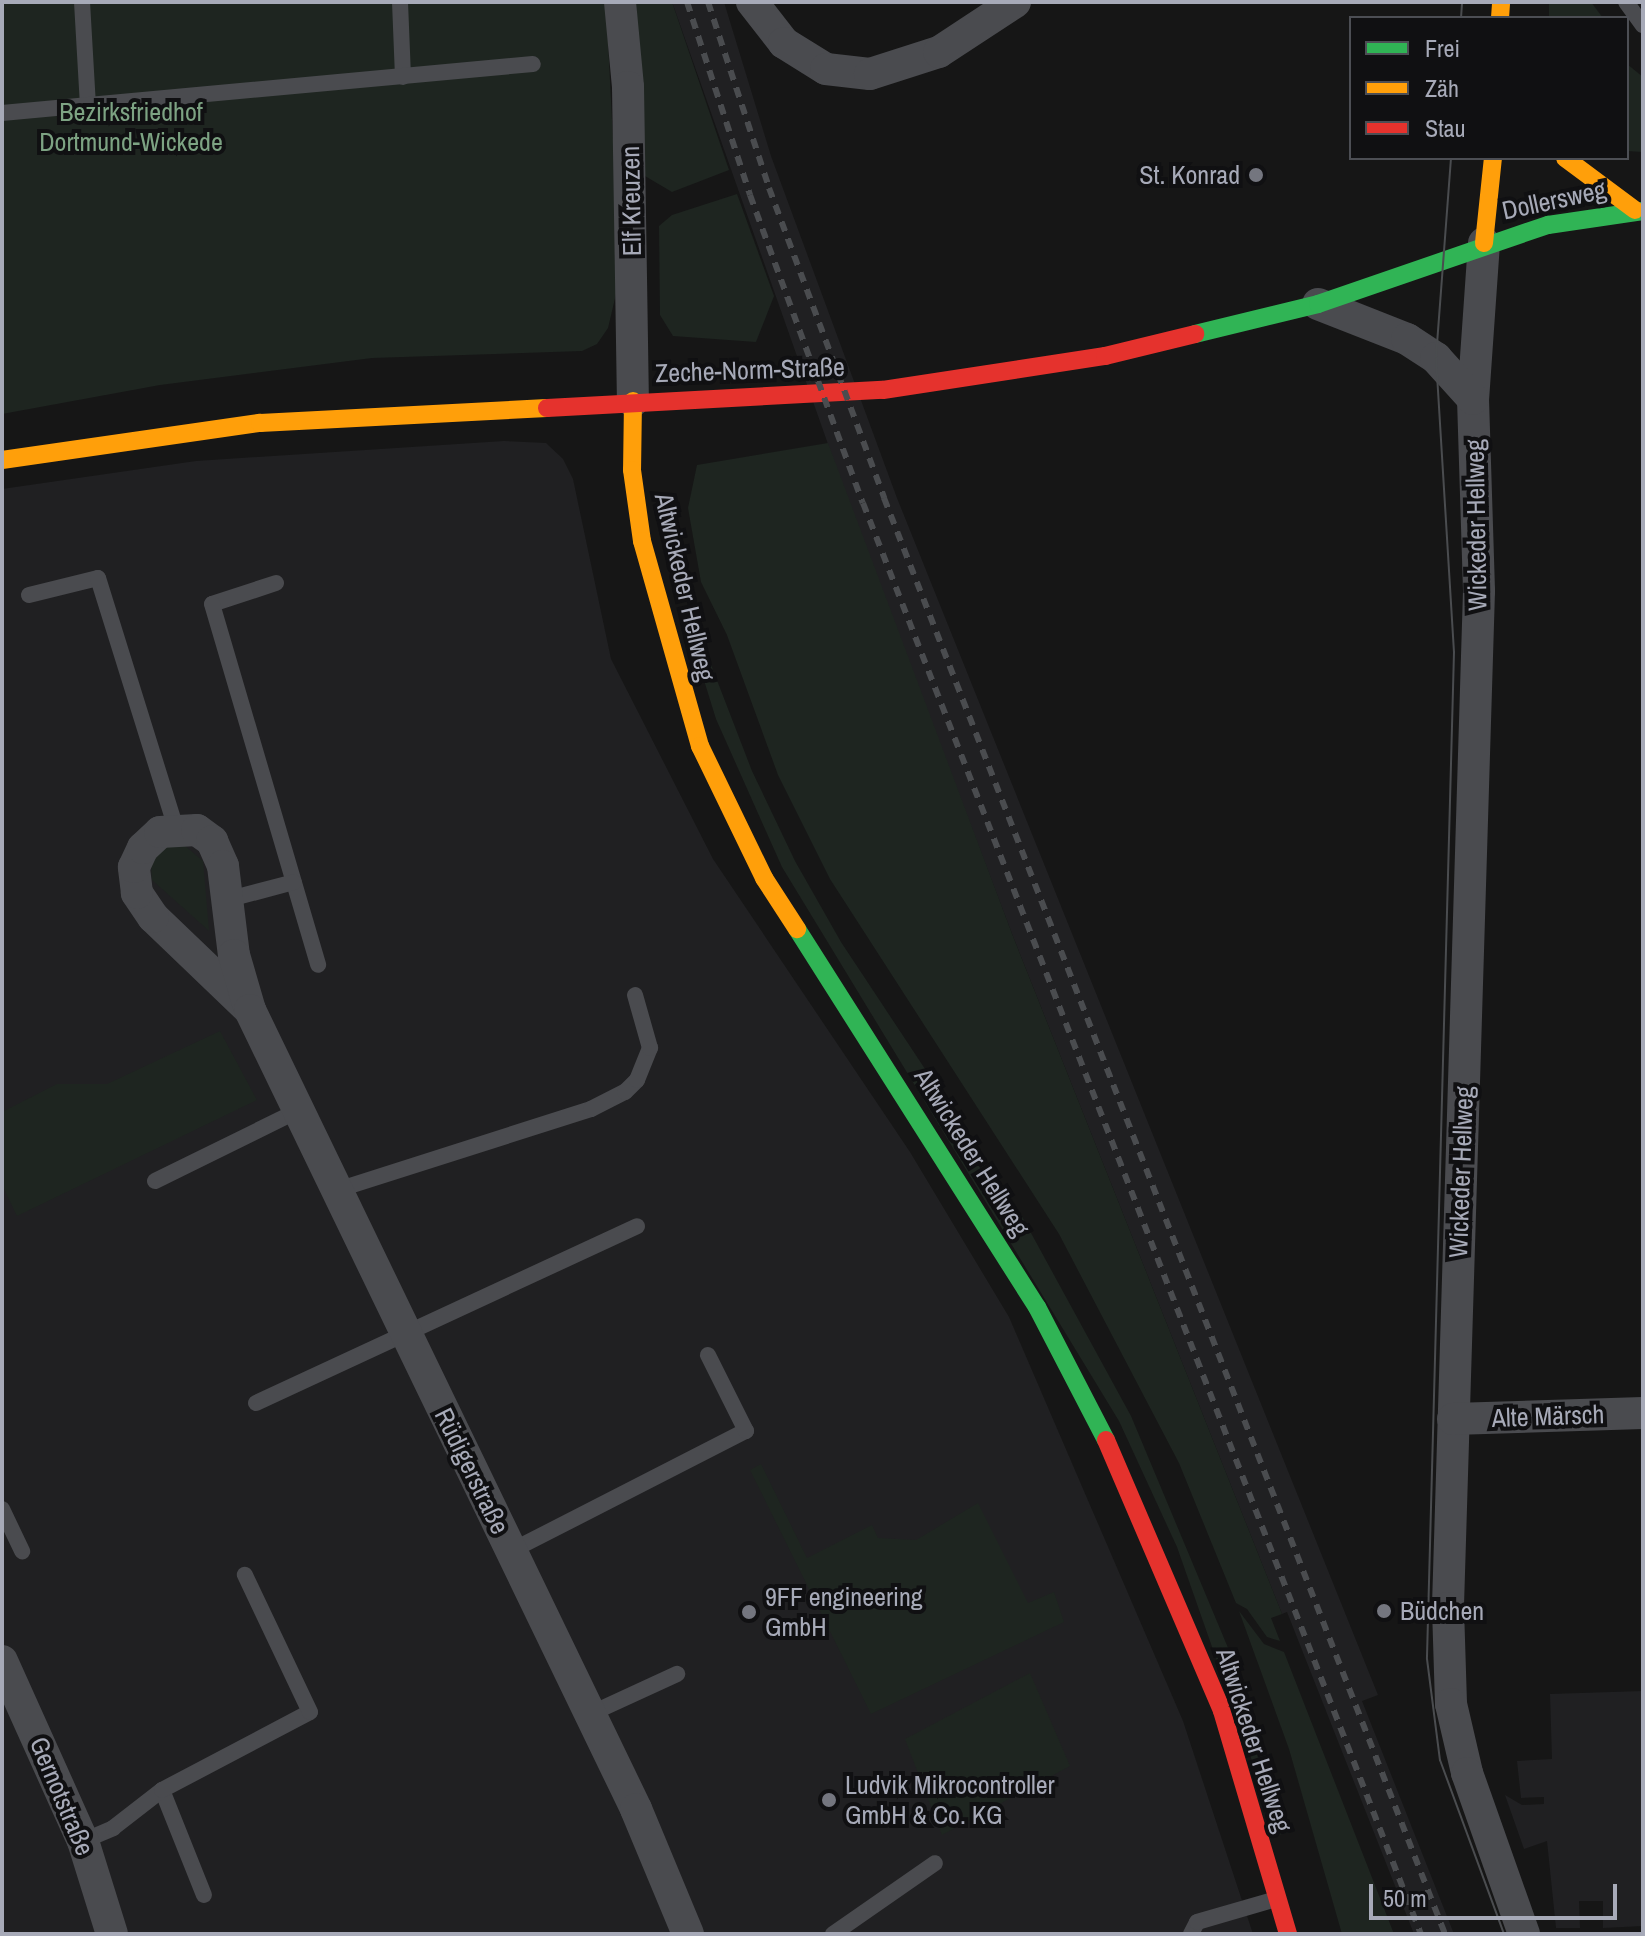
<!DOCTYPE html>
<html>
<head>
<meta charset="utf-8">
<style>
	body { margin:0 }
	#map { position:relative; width:1645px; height:1936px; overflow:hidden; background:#161616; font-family:"Archivo Narrow",sans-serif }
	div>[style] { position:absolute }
	.built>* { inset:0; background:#202022 }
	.green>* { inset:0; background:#1e2520 }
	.lane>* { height:16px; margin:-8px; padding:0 8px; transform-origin:8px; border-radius:8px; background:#4a4b4f }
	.street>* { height:32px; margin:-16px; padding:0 16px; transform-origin:16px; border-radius:16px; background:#4a4b4f }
	.fast>* { height:18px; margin:-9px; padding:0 9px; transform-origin:9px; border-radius:9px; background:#30b455 }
	.slow>* { height:18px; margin:-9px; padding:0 9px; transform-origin:9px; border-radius:9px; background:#ff9f0a }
	.jam>* { height:18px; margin:-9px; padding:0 9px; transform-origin:9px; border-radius:9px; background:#e5322d }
	.tram>* { height:2px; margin:-1px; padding:0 1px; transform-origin:1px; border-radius:1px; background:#4a4c4f }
	.rail>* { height:6px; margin-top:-3px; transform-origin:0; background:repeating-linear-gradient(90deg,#4a4c4f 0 10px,transparent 0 18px) }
	.dots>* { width:22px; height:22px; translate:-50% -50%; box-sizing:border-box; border:4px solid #101012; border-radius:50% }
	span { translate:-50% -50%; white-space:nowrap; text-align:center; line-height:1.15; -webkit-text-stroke:8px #101012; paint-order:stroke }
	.park-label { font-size:26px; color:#7da383 }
	.poi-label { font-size:26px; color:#a7aab8 }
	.right { translate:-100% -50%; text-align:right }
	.left { translate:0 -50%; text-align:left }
	.street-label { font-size:26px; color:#a7aab8 }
	.frame { position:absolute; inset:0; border:4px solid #a7aab8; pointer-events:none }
	.legend { position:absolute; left:1349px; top:16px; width:280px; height:144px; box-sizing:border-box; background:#101012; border:2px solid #4c4e54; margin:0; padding:10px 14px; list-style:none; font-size:24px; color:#a7aab8 }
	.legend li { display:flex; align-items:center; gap:16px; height:40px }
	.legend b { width:40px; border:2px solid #4c4e54 }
	.scale { position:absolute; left:1369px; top:1884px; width:248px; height:36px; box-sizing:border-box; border:4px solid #a7aab8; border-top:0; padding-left:10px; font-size:24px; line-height:28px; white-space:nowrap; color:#a7aab8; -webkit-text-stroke:6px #101012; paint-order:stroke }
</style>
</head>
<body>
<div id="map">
	<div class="built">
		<i style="clip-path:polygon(672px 2px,724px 2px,771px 156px,897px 498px,1378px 1695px,1362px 1701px,1454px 1934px,1414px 1934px,1287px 1612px,1282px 1614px,1014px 939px,853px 515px)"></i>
		<i style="clip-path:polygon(504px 441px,546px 443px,563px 459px,573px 479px,611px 659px,713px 859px,910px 1152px,1009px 1317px,1183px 1721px,1253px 1934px,2px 1934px,2px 489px,196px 461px)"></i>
		<i style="clip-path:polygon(1643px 1691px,1643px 1926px,1603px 1928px,1603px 1901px,1579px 1901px,1580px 1928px,1556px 1928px,1547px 1841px,1524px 1849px,1505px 1795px,1522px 1805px,1544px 1804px,1544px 1797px,1521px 1798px,1517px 1761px,1552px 1759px,1550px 1694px)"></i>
	</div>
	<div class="green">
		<i style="clip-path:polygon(2px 2px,606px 2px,620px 277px,608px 328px,597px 344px,582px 351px,372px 358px,160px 385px,2px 414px)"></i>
		<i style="clip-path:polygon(636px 2px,672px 2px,729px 170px,672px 192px,645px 176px)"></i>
		<i style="clip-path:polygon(1549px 2px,1591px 2px,1603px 18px,1549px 18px)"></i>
		<i style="clip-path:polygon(1627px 64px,1643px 77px,1643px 152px,1627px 151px)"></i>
		<i style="clip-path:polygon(737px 194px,774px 296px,756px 342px,673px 336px,660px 315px,659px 226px,672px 215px)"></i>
		<i style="clip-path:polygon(828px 443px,1014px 939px,1282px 1614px,1271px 1618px,1280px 1641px,1267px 1637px,1247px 1609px,1236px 1603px,1179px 1463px,1059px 1234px,830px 879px,778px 775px,727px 635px,701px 582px,688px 508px,697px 465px)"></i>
		<i style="clip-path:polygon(693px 618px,752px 771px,795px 861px,841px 942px,1019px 1211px,1131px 1416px,1244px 1686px,1290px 1832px,1278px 1835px,1177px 1547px,1119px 1421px,782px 867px,716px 719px,685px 619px)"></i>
		<i style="clip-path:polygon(171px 845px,184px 845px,203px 861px,209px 931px,152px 880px,151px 864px,158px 852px)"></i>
		<i style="clip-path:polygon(220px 1031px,257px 1100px,17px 1216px,2px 1185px,2px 1112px,57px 1084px,107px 1084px)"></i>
		<i style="clip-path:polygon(761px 1464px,807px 1558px,872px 1525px,878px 1538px,916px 1540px,978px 1503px,1028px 1603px,1054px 1592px,1064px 1622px,871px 1714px,750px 1470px)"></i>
		<i style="clip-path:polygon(1239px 1611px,1264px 1644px,1284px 1652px,1394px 1934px,1342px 1934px,1289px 1749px)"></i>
		<i style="clip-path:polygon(1030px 1673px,1070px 1766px,942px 1835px,905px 1739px)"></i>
	</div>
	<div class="lane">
		<i style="left:82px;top:2px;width:103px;rotate:86.7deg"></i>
		<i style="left:400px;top:2px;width:75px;rotate:87.7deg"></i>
		<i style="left:1626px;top:2px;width:29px;rotate:54deg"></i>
		<i style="left:2px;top:113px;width:533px;rotate:-5.27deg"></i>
		<i style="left:276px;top:583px;width:67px;rotate:161.8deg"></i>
		<i style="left:212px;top:604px;width:376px;rotate:73.6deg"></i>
		<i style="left:29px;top:595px;width:71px;rotate:-13.8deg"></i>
		<i style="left:98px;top:578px;width:262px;rotate:72.7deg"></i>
		<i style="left:226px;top:900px;width:70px;rotate:-14.8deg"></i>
		<i style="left:155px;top:1181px;width:161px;rotate:-26.2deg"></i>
		<i style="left:337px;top:1190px;width:267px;rotate:-17.7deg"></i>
		<i style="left:591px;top:1109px;width:38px;rotate:-27deg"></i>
		<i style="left:625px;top:1092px;width:17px;rotate:-45deg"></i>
		<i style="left:637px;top:1080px;width:35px;rotate:-68deg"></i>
		<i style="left:650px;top:1048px;width:55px;rotate:-105.8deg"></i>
		<i style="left:256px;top:1403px;width:420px;rotate:-24.9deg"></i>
		<i style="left:2px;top:1509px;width:47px;rotate:64.5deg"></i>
		<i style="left:511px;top:1551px;width:264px;rotate:-27.1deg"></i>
		<i style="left:746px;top:1431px;width:85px;rotate:-116.6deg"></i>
		<i style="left:590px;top:1714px;width:96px;rotate:-24.7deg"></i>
		<i style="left:162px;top:1790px;width:113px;rotate:68.2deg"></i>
		<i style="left:83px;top:1841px;width:33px;rotate:-23deg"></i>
		<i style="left:113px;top:1828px;width:62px;rotate:-37.8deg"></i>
		<i style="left:162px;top:1790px;width:167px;rotate:-27.8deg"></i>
		<i style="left:310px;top:1712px;width:152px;rotate:-115.4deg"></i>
		<i style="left:833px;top:1934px;width:124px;rotate:-34.8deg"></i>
		<i style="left:1191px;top:1934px;width:13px;rotate:-63deg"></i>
		<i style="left:1197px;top:1922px;width:82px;rotate:-16.2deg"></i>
	</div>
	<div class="street">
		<i style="left:620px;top:2px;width:85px;rotate:84.6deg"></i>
		<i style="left:628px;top:87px;width:314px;rotate:89.1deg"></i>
		<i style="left:752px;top:2px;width:52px;rotate:52deg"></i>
		<i style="left:784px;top:43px;width:49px;rotate:31.8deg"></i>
		<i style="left:826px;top:69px;width:44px;rotate:6.5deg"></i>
		<i style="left:870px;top:74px;width:72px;rotate:-17.7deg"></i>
		<i style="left:939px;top:52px;width:91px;rotate:-33.3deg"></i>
		<i style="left:1484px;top:243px;width:156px;rotate:94deg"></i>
		<i style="left:1473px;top:399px;width:192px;rotate:88.2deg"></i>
		<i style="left:1479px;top:591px;width:1017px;rotate:91.75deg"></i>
		<i style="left:1448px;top:1608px;width:96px;rotate:88.2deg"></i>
		<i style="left:1451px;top:1704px;width:71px;rotate:76.9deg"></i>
		<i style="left:1467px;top:1773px;width:171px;rotate:70.5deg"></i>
		<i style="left:1318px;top:304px;width:96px;rotate:21.5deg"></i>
		<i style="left:1407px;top:339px;width:35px;rotate:33deg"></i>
		<i style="left:1436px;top:358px;width:55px;rotate:47.9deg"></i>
		<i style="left:250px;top:1010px;width:134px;rotate:-136.2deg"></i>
		<i style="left:153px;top:917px;width:29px;rotate:-124deg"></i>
		<i style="left:137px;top:893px;width:26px;rotate:-97deg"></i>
		<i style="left:134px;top:867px;width:21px;rotate:-65deg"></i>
		<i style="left:143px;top:848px;width:23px;rotate:-43deg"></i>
		<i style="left:160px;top:832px;width:37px;rotate:-3deg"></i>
		<i style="left:197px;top:830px;width:19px;rotate:36deg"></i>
		<i style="left:212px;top:841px;width:27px;rotate:66deg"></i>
		<i style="left:223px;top:866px;width:90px;rotate:83deg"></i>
		<i style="left:234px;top:955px;width:57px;rotate:73.8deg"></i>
		<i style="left:250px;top:1010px;width:887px;rotate:64.21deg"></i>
		<i style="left:636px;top:1809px;width:135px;rotate:67.4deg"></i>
		<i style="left:1453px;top:1419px;width:190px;rotate:-1.8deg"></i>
		<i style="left:2px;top:1661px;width:197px;rotate:65.8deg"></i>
		<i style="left:83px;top:1841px;width:97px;rotate:72.7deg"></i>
	</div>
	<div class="fast">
		<i style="left:1195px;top:334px;width:127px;rotate:-13.7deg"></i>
		<i style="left:1318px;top:304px;width:243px;rotate:-19deg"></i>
		<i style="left:1548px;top:225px;width:96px;rotate:-8.4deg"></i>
		<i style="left:797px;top:929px;width:448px;rotate:57.6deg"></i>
		<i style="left:1037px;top:1307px;width:150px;rotate:62.6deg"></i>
	</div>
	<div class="slow">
		<i style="left:1500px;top:18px;width:16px;rotate:-86deg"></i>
		<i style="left:1565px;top:158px;width:87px;rotate:36.6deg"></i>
		<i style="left:1484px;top:243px;width:85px;rotate:-84deg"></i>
		<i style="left:633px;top:401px;width:69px;rotate:90.8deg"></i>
		<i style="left:632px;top:470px;width:72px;rotate:82deg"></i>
		<i style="left:642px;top:541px;width:213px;rotate:74.2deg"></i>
		<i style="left:700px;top:746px;width:147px;rotate:64.1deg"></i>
		<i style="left:764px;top:878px;width:61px;rotate:57.1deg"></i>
		<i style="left:2px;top:460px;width:261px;rotate:-8.2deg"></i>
		<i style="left:260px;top:423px;width:287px;rotate:-3deg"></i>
	</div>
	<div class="jam">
		<i style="left:547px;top:408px;width:336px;rotate:-3.1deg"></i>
		<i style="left:883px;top:390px;width:225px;rotate:-8.7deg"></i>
		<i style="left:1105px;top:356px;width:93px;rotate:-13.7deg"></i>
		<i style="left:1106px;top:1440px;width:295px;rotate:66.8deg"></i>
		<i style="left:1222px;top:1711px;width:233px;rotate:73.5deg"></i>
	</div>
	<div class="tram">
		<i style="left:1461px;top:18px;width:16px;rotate:-86deg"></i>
		<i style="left:1451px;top:158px;width:201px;rotate:94.3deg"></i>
		<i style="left:1436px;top:358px;width:295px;rotate:86.5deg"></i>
		<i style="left:1454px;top:652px;width:1007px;rotate:91.54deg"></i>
		<i style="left:1427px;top:1659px;width:102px;rotate:82.7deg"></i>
		<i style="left:1440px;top:1760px;width:185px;rotate:69.8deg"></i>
	</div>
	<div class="rail">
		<i style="left:687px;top:2px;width:203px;rotate:71.9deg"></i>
		<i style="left:750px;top:195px;width:328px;rotate:69.9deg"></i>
		<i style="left:863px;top:503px;width:1536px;rotate:68.7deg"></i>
		<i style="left:708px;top:2px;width:196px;rotate:71.8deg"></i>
		<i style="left:769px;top:188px;width:331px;rotate:69.6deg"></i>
		<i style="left:884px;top:498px;width:1542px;rotate:68.66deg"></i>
	</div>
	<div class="dots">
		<i style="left:1256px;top:175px;background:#74767f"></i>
		<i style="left:1384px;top:1611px;background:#74767f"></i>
		<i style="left:749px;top:1612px;background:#74767f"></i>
		<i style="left:829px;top:1800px;background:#74767f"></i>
	</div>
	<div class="park-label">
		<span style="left:131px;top:127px">Bezirksfriedhof<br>Dortmund-Wickede</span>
	</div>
	<div class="poi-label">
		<span class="right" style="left:1240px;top:175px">St. Konrad</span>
		<span class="left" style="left:765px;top:1612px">9FF engineering<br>GmbH</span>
		<span class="left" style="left:1400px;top:1611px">Büdchen</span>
		<span class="left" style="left:845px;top:1800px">Ludvik Mikrocontroller<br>GmbH &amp; Co. KG</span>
	</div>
	<div class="street-label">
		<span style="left:1554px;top:200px;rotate:-12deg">Dollersweg</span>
		<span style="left:631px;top:201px;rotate:-91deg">Elf Kreuzen</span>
		<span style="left:750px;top:370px;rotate:-2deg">Zeche-Norm-Straße</span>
		<span style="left:1476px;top:525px;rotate:-91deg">Wickeder Hellweg</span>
		<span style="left:685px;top:587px;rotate:77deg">Altwickeder Hellweg</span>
		<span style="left:972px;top:1152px;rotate:58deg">Altwickeder Hellweg</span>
		<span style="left:1461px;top:1172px;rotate:-88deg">Wickeder Hellweg</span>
		<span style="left:1548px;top:1416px;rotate:-2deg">Alte Märsch</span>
		<span style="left:472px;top:1471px;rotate:64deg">Rüdigerstraße</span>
		<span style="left:1254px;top:1740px;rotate:72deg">Altwickeder Hellweg</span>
		<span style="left:62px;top:1796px;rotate:67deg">Gernotstraße</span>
	</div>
	<div class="frame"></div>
	<ul class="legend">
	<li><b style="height:10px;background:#30b455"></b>Frei</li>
	<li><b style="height:10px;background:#ff9f0a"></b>Zäh</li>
	<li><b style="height:10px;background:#e5322d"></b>Stau</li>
	</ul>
	<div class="scale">50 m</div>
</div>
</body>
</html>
